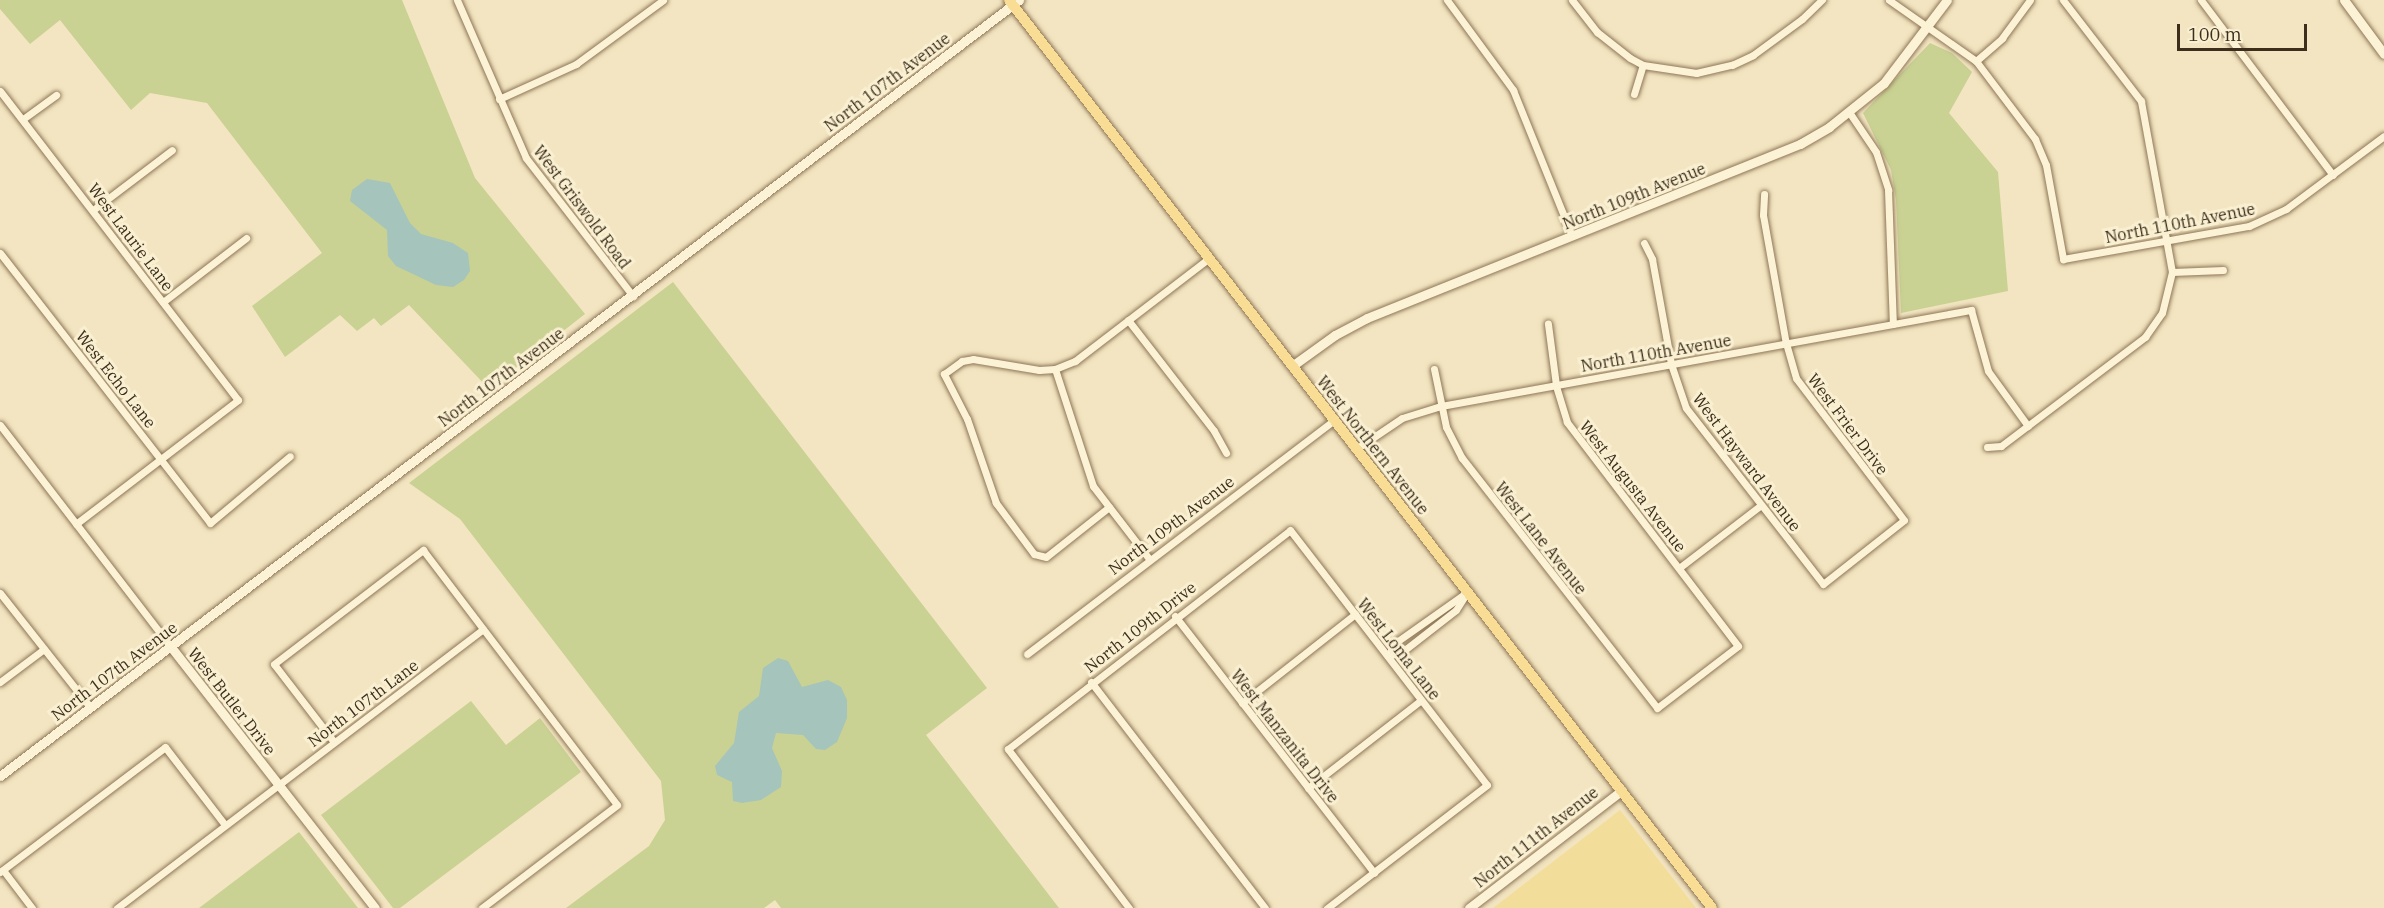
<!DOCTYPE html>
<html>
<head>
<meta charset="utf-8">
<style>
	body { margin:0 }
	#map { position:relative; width:2384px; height:908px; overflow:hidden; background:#f3e5c1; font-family:"IBM Plex Serif",serif }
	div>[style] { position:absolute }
	.green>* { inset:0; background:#c9d293 }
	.sand>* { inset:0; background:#f2dd9b }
	.water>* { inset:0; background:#a4c4bc }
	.roads { filter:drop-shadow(0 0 2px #8e7656) drop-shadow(0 0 2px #8e7656) }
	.minor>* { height:7px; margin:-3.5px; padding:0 3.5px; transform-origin:3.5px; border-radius:3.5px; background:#fcf2d5 }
	.tertiary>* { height:9px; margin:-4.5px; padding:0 4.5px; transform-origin:4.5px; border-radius:4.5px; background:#fcf2d5 }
	.primary>* { height:10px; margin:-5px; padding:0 5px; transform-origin:5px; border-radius:5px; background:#fadd94 }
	span { translate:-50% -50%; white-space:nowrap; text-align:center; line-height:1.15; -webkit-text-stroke:6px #f9efd1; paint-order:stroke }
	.street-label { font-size:16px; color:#3c2d1c }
	.scale { position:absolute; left:2177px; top:24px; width:130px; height:27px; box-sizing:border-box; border:3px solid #3c2d1c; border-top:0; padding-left:8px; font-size:18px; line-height:21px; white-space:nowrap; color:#3c2d1c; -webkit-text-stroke:4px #f9efd1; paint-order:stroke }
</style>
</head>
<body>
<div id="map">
	<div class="green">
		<i style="clip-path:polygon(0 0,402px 0,475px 178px,585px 314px,489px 389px,409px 305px,381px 326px,374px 318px,357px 331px,340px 315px,285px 357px,252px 306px,322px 253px,207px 103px,150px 93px,131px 110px,60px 20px,30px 44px,0 9px)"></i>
		<i style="clip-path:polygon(1930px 43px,1952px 53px,1972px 72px,1949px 113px,1998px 172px,2008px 291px,1901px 313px,1896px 200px,1891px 170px,1863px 113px)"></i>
		<i style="clip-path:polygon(673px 282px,987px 688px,926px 735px,1059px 908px,781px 908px,775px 900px,764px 908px,566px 908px,649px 846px,665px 820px,661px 781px,460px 519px,409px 483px)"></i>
		<i style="clip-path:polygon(471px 701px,506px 745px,540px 718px,581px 772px,400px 908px,393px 908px,321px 815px)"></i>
		<i style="clip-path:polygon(299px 832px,358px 908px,199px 908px)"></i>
	</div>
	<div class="sand">
		<i style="clip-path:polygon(1620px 810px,1696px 908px,1493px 908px)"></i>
	</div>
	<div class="water">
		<i style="clip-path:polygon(367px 179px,390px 183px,410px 223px,421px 234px,453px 243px,468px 253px,470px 271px,464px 280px,453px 287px,436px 285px,396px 266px,388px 256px,387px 230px,350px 201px,352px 190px)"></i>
		<i style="clip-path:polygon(778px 658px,788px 661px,802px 687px,828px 680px,841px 687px,847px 700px,847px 718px,837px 742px,825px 750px,816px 749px,803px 735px,776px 733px,772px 748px,782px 771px,781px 787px,761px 800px,742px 803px,733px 801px,732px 782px,717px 775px,715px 766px,734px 743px,739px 712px,759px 696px,763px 668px)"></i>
	</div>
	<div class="roads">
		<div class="minor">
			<i style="left:457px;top:0;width:172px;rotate:66.4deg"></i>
			<i style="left:526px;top:158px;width:175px;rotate:52.2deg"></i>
			<i style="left:1447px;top:0;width:112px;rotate:53.7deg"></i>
			<i style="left:1513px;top:90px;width:157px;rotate:68deg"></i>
			<i style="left:1572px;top:0;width:41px;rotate:52deg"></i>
			<i style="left:1597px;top:32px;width:42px;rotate:38.2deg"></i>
			<i style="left:1630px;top:58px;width:15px;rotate:28deg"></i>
			<i style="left:1643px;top:65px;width:54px;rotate:8.6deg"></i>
			<i style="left:1696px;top:73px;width:37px;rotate:-13deg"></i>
			<i style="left:1732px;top:65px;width:23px;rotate:-25deg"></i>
			<i style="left:1753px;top:55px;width:61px;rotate:-36.3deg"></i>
			<i style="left:1802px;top:19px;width:28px;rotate:-44deg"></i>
			<i style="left:1889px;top:0;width:106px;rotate:35deg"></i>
			<i style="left:1976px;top:61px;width:98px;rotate:52.9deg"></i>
			<i style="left:2035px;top:139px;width:28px;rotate:67deg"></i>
			<i style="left:2046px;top:165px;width:96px;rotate:79.7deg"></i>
			<i style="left:2063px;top:259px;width:189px;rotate:-10.1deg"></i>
			<i style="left:2249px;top:226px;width:41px;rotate:-24.7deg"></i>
			<i style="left:2286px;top:209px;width:122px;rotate:-36.7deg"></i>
			<i style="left:2201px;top:0;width:219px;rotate:53deg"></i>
			<i style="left:1976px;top:61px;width:35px;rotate:-41deg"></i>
			<i style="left:2002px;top:38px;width:47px;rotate:-53.6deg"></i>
			<i style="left:0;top:91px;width:390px;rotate:52.4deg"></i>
			<i style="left:238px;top:400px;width:204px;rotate:142.6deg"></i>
			<i style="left:1634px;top:94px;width:30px;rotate:-73deg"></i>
			<i style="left:499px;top:99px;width:85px;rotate:-24.4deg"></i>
			<i style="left:576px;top:64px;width:108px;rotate:-36.3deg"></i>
			<i style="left:1849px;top:112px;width:48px;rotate:56deg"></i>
			<i style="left:1876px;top:152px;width:40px;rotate:72deg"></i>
			<i style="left:1888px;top:190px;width:134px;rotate:87.9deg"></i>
			<i style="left:23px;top:119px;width:41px;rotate:-36deg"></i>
			<i style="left:93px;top:210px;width:99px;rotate:-37.2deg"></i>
			<i style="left:1644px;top:243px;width:18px;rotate:63deg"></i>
			<i style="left:1652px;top:259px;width:107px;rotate:79.7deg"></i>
			<i style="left:1671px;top:364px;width:46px;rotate:71.2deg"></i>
			<i style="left:1686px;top:408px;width:223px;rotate:52.1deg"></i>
			<i style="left:1823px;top:584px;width:103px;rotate:-38.3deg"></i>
			<i style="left:1904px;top:520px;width:178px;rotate:-127.3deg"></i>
			<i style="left:1796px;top:378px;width:35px;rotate:-106deg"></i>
			<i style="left:1786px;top:344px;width:131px;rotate:-100.1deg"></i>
			<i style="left:1763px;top:215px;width:21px;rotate:-87deg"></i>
			<i style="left:0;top:253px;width:342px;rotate:52.1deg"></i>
			<i style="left:210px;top:523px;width:104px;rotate:-39.9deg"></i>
			<i style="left:2172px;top:272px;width:51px;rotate:-2.2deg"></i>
			<i style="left:163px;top:302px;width:105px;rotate:-37.6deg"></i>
			<i style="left:1128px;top:320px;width:140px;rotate:52.2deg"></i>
			<i style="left:1214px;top:431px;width:25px;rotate:61deg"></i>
			<i style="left:1055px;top:369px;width:123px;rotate:72deg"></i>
			<i style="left:1093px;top:486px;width:93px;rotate:52.4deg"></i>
			<i style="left:1434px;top:369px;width:59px;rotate:78.3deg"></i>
			<i style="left:1446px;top:427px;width:35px;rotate:63deg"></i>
			<i style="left:1462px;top:458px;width:317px;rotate:52deg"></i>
			<i style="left:1657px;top:708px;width:102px;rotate:-37.4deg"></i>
			<i style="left:1738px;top:646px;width:282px;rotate:-127.4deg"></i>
			<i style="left:1567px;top:422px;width:39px;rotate:-107deg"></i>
			<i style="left:1556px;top:385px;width:62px;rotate:-97.5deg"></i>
			<i style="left:0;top:425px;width:280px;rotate:52.4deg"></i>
			<i style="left:1987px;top:447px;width:14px;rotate:-4deg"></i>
			<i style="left:2001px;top:446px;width:181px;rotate:-37.1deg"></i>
			<i style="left:2145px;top:337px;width:29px;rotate:-55deg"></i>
			<i style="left:2162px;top:313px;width:42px;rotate:-76.3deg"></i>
			<i style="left:2172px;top:272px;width:174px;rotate:-100.3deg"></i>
			<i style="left:2141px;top:101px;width:128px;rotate:-127.7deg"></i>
			<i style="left:1356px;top:449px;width:55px;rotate:-34deg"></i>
			<i style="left:1402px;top:418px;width:41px;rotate:-17.1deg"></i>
			<i style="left:1441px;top:406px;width:539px;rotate:-10.27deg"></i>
			<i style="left:1971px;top:310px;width:63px;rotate:74.4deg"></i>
			<i style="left:1988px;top:371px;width:68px;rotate:54deg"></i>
			<i style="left:1109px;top:507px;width:80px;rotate:141.6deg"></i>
			<i style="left:1046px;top:557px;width:12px;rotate:-166deg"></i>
			<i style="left:1034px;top:554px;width:64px;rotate:-126.7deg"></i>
			<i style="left:996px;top:503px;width:89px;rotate:-109deg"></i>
			<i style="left:967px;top:419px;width:51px;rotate:-117.1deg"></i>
			<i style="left:944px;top:374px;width:22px;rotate:-36deg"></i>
			<i style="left:962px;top:361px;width:11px;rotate:-10deg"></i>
			<i style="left:973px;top:359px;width:67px;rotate:9.5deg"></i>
			<i style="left:1039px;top:370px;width:16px;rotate:-4deg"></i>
			<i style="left:1055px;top:369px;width:22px;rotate:-22deg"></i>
			<i style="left:1075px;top:361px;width:169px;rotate:-37.5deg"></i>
			<i style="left:1679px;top:568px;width:103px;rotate:-37.5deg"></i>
			<i style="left:0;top:593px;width:145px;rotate:51.7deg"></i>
			<i style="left:1175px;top:616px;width:325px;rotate:52.2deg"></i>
			<i style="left:1027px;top:654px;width:386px;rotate:-37.3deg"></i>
			<i style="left:1388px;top:656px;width:15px;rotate:-16deg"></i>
			<i style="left:1402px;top:652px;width:68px;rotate:-37.9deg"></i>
			<i style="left:1456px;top:610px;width:22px;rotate:-58deg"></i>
			<i style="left:1388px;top:656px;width:15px;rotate:-62deg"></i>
			<i style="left:1395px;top:643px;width:87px;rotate:-35.2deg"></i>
			<i style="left:0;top:682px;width:55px;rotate:-36.9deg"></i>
			<i style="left:1091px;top:682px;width:285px;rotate:52.4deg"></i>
			<i style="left:1242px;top:703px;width:144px;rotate:-38.2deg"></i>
			<i style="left:334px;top:742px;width:98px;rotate:-127.6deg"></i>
			<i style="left:274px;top:664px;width:188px;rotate:-37.4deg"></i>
			<i style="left:423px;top:550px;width:320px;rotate:52.7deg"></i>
			<i style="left:617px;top:805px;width:170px;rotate:142.7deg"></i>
			<i style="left:1308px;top:788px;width:143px;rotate:-37.9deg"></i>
			<i style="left:3px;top:870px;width:48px;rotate:52.7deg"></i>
			<i style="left:0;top:872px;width:207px;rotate:-37.1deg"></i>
			<i style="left:165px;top:747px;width:98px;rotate:52.4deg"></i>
			<i style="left:117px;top:908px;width:460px;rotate:-37.3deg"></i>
			<i style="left:1129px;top:908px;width:200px;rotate:-127.3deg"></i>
			<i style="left:1008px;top:749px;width:357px;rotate:-37.8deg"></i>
			<i style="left:1290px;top:530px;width:322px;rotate:52.3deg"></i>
			<i style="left:1487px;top:785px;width:202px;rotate:142.4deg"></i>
		</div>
		<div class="tertiary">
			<i style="left:2344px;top:0;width:67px;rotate:53.5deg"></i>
			<i style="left:1292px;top:366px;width:53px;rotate:-35.8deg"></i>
			<i style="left:1335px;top:335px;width:36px;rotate:-28deg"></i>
			<i style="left:1367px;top:318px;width:467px;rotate:-21.9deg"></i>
			<i style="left:1800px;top:144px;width:34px;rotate:-30deg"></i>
			<i style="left:1829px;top:127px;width:70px;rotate:-38.7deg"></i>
			<i style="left:1884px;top:83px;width:104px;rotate:-52.8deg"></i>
			<i style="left:171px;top:647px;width:331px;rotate:52deg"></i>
			<i style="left:0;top:776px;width:1281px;rotate:-37.29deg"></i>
			<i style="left:1469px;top:908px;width:193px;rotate:-37.6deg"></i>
		</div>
		<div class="primary">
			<i style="left:1009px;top:0;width:1148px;rotate:52.25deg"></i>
		</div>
	</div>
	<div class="street-label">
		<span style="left:887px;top:82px;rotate:-37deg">North 107th Avenue</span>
		<span style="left:1634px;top:196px;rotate:-22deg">North 109th Avenue</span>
		<span style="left:582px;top:207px;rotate:53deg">West Griswold Road</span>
		<span style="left:2180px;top:223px;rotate:-11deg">North 110th Avenue</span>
		<span style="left:131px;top:237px;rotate:53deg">West Laurie Lane</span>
		<span style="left:1656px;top:353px;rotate:-10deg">North 110th Avenue</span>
		<span style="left:501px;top:377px;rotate:-37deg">North 107th Avenue</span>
		<span style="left:116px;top:379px;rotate:52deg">West Echo Lane</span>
		<span style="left:1848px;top:424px;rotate:53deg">West Frier Drive</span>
		<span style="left:1373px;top:445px;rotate:52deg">West Northern Avenue</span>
		<span style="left:1747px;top:462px;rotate:53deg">West Hayward Avenue</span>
		<span style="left:1633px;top:486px;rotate:52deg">West Augusta Avenue</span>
		<span style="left:1171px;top:525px;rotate:-37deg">North 109th Avenue</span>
		<span style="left:1541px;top:538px;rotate:52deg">West Lane Avenue</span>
		<span style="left:1140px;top:627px;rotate:-38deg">North 109th Drive</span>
		<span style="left:1399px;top:649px;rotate:52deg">West Loma Lane</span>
		<span style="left:114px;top:671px;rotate:-37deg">North 107th Avenue</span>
		<span style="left:232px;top:701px;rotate:52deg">West Butler Drive</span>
		<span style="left:363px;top:703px;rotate:-37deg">North 107th Lane</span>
		<span style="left:1285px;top:736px;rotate:52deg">West Manzanita Drive</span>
		<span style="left:1536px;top:837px;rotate:-38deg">North 111th Avenue</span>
	</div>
	<div class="scale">100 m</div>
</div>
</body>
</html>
